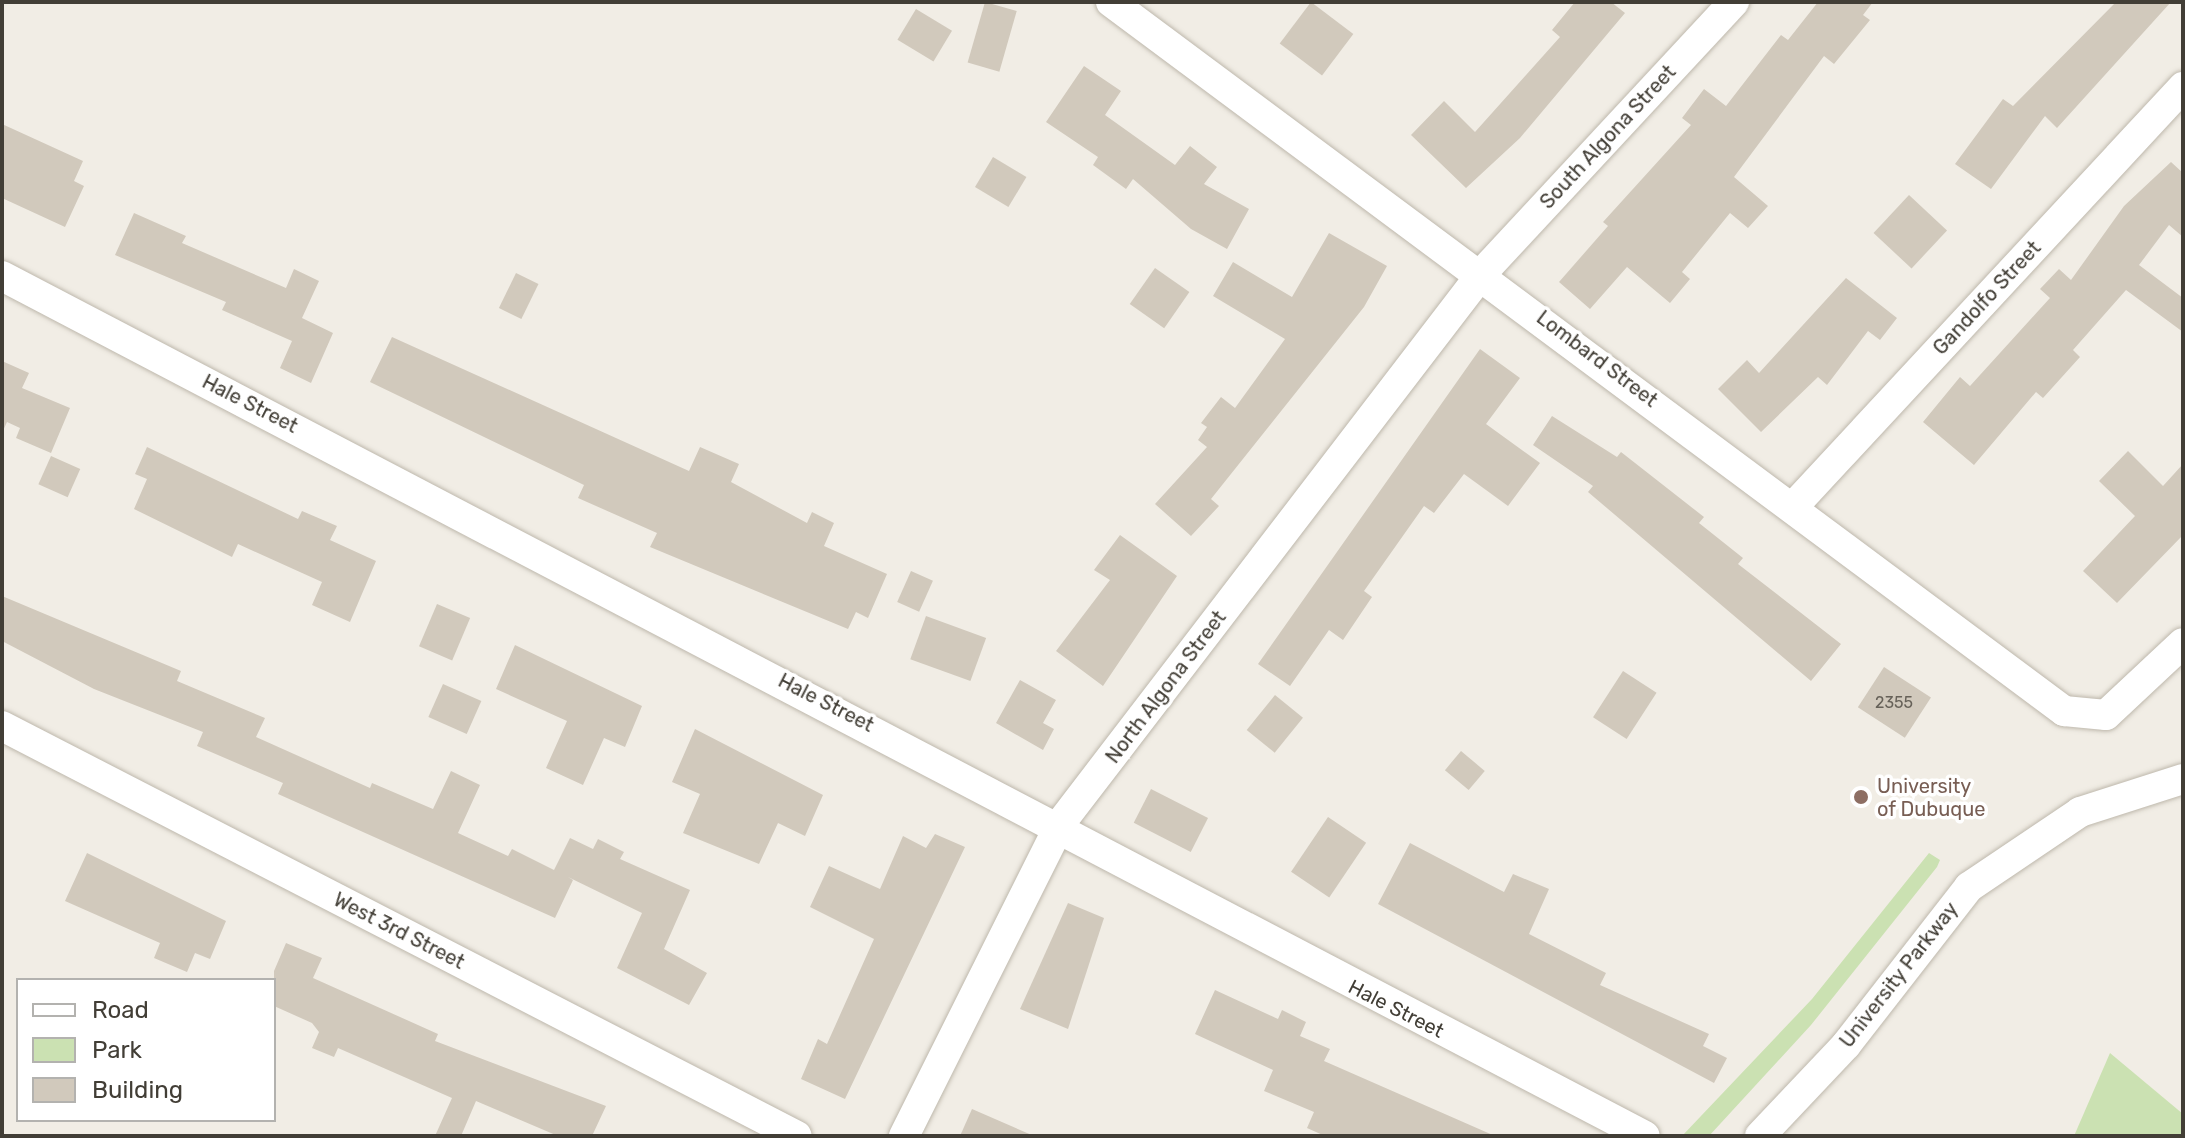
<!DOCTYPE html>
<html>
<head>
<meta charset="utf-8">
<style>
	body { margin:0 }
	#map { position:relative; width:2185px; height:1138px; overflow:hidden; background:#f1ede5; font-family:Rubik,sans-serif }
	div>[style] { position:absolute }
	.green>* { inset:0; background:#cbe1b2 }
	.building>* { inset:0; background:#d1c9bc; transform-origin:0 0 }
	.roads { filter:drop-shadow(0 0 2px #beb8ac) drop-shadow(0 0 2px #beb8ac) }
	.minor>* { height:30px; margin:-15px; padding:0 15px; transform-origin:15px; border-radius:15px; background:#fff }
	.dots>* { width:22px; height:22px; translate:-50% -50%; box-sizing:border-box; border:4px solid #fff; border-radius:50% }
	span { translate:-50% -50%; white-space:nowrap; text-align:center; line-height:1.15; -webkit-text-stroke:7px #fff; paint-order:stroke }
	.number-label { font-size:16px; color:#666158 }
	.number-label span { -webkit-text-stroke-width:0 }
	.street-label { font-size:20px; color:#423e36 }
	.education-label { font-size:20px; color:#785e54 }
	.left { translate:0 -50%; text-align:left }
	.frame { position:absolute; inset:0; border:4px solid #423e36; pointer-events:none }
	.legend { position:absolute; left:16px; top:978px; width:260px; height:144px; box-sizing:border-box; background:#fff; border:2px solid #b3b2af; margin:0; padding:10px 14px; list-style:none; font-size:24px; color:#423e36 }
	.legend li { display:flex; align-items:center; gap:16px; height:40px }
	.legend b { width:40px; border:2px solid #b3b2af }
</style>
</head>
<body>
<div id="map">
	<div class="green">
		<i style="clip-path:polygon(1929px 853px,1940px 860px,1937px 867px,1811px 1025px,1709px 1136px,1682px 1136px,1812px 999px)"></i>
		<i style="clip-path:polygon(2110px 1053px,2183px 1114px,2183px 1136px,2074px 1136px)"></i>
	</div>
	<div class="building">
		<i style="left:985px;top:2px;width:33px;height:63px;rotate:16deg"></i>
		<i style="left:1311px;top:2px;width:53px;height:52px;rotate:37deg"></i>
		<i style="clip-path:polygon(1575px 2px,1611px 2px,1625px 13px,1520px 138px,1466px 188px,1411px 135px,1444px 101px,1475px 132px,1560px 37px,1552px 30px)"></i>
		<i style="clip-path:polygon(1818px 2px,1873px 2px,1863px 15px,1870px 20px,1834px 64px,1824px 56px,1734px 177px,1768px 206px,1748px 228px,1730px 213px,1682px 272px,1690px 279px,1670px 303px,1627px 267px,1590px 309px,1559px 282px,1608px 226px,1603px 222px,1691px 125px,1682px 118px,1704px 89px,1726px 106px,1781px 35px,1788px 40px)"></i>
		<i style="clip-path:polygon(2116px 2px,2171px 2px,2057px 128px,2045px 116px,1991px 189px,1955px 164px,2003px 99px,2013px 106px)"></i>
		<i style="left:916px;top:9px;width:42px;height:36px;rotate:31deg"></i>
		<i style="clip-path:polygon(1084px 66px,1121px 91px,1105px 115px,1175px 165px,1190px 146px,1217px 167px,1204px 184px,1249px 209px,1227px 249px,1191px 229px,1133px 179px,1126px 189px,1093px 165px,1098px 157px,1046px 122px)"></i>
		<i style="clip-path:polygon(2px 124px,83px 161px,74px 181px,84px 186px,65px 227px,2px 198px)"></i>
		<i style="left:993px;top:157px;width:39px;height:35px;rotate:31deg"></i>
		<i style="clip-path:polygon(2171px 162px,2183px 173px,2183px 237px,2169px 225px,2139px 265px,2183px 298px,2183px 332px,2126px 290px,2073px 350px,2080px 357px,2043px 398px,2036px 392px,1974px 465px,1923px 422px,1960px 377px,1970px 386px,2050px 298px,2040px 289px,2059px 269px,2071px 280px,2124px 206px)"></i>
		<i style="left:1909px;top:195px;width:52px;height:52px;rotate:43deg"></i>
		<i style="clip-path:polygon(134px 213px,186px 236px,182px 243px,286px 288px,294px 269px,319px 281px,302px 318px,333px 333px,311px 383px,280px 368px,292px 341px,222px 310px,226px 302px,115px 255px)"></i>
		<i style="clip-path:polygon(1329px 233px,1387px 266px,1364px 307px,1211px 499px,1219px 506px,1191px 536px,1155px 504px,1207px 447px,1198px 440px,1207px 427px,1201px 423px,1221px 397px,1235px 408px,1285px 339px,1213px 296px,1233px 262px,1292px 297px)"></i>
		<i style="left:1155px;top:268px;width:42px;height:44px;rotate:35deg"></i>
		<i style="left:516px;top:273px;width:25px;height:39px;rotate:26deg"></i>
		<i style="clip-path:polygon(1846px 278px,1897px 318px,1880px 340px,1868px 331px,1827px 385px,1818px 377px,1761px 432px,1718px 389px,1747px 360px,1759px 373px)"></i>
		<i style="clip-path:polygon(392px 337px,689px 471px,700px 447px,739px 464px,731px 482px,807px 523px,812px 512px,834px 523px,824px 546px,887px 574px,868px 618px,856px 612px,848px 629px,650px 547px,657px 533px,578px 498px,584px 485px,370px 382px)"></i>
		<i style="clip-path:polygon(1480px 349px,1520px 378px,1486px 424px,1540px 463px,1508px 506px,1464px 474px,1434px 513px,1424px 506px,1364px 591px,1372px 597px,1343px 640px,1329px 630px,1290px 686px,1258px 664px)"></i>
		<i style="clip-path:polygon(2px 361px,29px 373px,22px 388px,70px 408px,51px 453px,16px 438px,20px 428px,7px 422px,2px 433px)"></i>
		<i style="clip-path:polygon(1552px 416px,1617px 457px,1621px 452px,1704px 517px,1699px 523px,1743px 558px,1738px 564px,1841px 644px,1811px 681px,1588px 492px,1593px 486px,1533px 445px)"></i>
		<i style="clip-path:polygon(147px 447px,298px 519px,302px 511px,337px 526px,330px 540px,376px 561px,350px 622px,312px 605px,322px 582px,238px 544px,232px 557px,134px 509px,147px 479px,135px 474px)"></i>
		<i style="clip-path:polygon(2128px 451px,2163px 486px,2183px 464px,2183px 535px,2117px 603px,2083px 571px,2135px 516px,2099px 481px)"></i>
		<i style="left:51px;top:456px;width:32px;height:31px;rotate:24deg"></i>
		<i style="clip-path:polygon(1120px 535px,1177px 576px,1103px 686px,1056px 651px,1110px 580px,1094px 570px)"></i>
		<i style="left:911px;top:571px;width:24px;height:34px;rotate:24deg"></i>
		<i style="clip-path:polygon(2px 596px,181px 671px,177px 681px,265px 718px,256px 737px,370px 788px,372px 783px,433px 809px,451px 771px,480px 785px,458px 833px,508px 856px,512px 849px,554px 870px,570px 838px,593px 849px,598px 839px,624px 852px,620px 859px,690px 890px,664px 949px,707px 973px,689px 1005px,617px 968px,642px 913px,568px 877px,573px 880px,555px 918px,278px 794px,283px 783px,197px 746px,203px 732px,94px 689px,2px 641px)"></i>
		<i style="left:437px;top:604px;width:36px;height:46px;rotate:23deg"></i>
		<i style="left:926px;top:616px;width:64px;height:46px;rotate:20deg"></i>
		<i style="clip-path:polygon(515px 645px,642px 706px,625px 747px,604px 738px,583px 785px,546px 768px,567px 721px,496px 689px)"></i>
		<i style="left:1884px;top:667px;width:56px;height:48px;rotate:33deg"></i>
		<i style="left:1623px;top:671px;width:40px;height:55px;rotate:33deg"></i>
		<i style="clip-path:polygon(1020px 680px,1056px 700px,1043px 723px,1054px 729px,1043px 750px,996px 723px)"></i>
		<i style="left:443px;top:684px;width:42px;height:36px;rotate:24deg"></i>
		<i style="left:1275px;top:695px;width:36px;height:45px;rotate:39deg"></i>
		<i style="clip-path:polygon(695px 729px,823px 795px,805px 836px,778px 823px,759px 864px,683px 833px,700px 794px,672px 782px)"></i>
		<i style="left:1461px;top:751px;width:31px;height:25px;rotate:40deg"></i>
		<i style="left:1151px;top:789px;width:64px;height:38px;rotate:27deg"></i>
		<i style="left:1328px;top:817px;width:46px;height:66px;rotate:34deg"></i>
		<i style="clip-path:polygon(935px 834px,965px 847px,845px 1099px,801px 1079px,818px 1039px,827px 1044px,874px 939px,810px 907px,829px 866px,880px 889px,903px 836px,926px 848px)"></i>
		<i style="clip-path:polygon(1410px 843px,1504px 892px,1513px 874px,1549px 889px,1529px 934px,1606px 973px,1600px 985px,1709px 1034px,1703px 1046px,1727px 1058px,1714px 1083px,1378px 904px)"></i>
		<i style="clip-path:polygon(87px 853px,226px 921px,210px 959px,195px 953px,187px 972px,154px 958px,160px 943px,65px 901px)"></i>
		<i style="clip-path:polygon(1068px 903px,1104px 918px,1068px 1029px,1020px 1009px)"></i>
		<i style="clip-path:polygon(286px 943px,322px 958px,313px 978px,438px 1034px,435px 1041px,606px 1106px,592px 1136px,558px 1136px,476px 1101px,461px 1136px,435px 1136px,452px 1098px,338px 1048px,334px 1057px,312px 1048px,319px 1032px,312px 1023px,274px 1006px,274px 971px)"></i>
		<i style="clip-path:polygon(1215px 990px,1278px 1019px,1282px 1010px,1306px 1022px,1300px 1036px,1330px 1049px,1324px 1061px,1495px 1136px,1325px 1136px,1307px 1128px,1314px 1112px,1264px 1091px,1273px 1070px,1195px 1034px)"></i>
		<i style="clip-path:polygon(972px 1109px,1034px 1136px,960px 1136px)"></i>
	</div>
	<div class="roads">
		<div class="minor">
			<i style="left:1111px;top:2px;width:1188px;rotate:36.65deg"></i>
			<i style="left:2064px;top:711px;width:42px;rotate:5.4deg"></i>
			<i style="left:2106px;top:715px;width:105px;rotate:-43.1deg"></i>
			<i style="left:2px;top:276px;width:1854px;rotate:27.63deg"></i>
			<i style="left:1792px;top:508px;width:575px;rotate:-47.12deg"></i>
			<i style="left:2px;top:726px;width:894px;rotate:27.28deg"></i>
			<i style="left:904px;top:1136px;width:349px;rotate:-63.4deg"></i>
			<i style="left:1060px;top:824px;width:695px;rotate:-52.54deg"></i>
			<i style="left:1483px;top:272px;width:369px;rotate:-47.1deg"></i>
			<i style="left:1760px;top:1136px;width:125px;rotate:-46.6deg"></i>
			<i style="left:1846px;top:1045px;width:200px;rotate:-52.1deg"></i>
			<i style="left:1969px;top:887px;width:134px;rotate:-34deg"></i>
			<i style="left:2080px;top:812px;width:108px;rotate:-17.8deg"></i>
		</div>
	</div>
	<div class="dots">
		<i style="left:1861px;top:797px;background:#8d6e63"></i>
	</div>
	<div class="number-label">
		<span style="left:1894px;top:703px">2355</span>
	</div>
	<div class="street-label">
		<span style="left:1608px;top:137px;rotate:-47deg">South Algona Street</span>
		<span style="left:1987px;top:298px;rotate:-47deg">Gandolfo Street</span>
		<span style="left:1597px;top:359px;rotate:37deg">Lombard Street</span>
		<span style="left:250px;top:404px;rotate:27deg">Hale Street</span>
		<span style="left:1166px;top:687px;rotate:-53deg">North Algona Street</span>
		<span style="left:826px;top:703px;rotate:27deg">Hale Street</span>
		<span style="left:399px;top:931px;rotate:27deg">West 3rd Street</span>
		<span style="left:1899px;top:975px;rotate:-52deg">University Parkway</span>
		<span style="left:1396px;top:1009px;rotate:27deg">Hale Street</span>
	</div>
	<div class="education-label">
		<span class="left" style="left:1877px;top:798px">University<br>of Dubuque</span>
	</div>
	<div class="frame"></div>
	<ul class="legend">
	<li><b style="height:10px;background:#fff"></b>Road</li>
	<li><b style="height:22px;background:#cbe1b2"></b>Park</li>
	<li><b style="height:22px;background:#d1c9bc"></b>Building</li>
	</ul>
</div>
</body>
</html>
